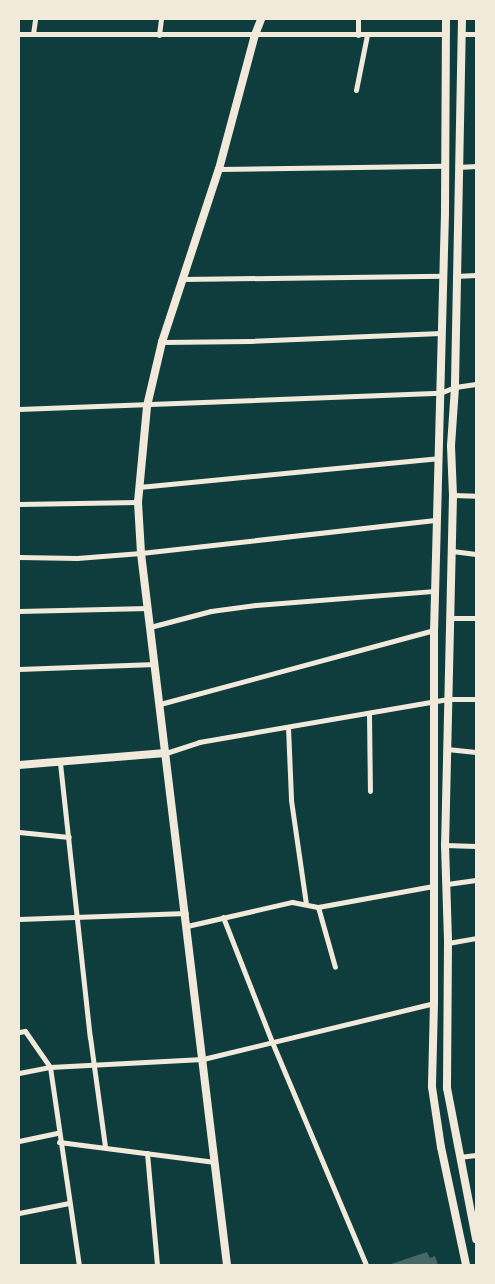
<!DOCTYPE html>
<html>
<head>
<meta charset="utf-8">
<style>
	body { margin:0 }
	#map { position:relative; width:495px; height:1284px; overflow:hidden; background:#0f3d3e; font-family:"Archivo Narrow",sans-serif }
	div>[style] { position:absolute }
	[style*='--x'] { left:calc(var(--x)*1px); top:calc(var(--y)*1px); width:calc(var(--w)*1px); rotate:calc(var(--a)*1deg) }
	.building>* { inset:0; background:#486865 }
	.minor>* { height:5px; margin:-2.5px; padding:0 2.5px; transform-origin:2.5px; border-radius:2.5px; background:#f1e9da }
	.tertiary>* { height:8px; margin:-4px; padding:0 4px; transform-origin:4px; border-radius:4px; background:#f1e9da }
	span { translate:-50% -50%; white-space:nowrap; text-align:center; line-height:1.15; -webkit-text-stroke:4px #f1e9da; paint-order:stroke }
	.frame { position:absolute; inset:0; border:20px solid #f1e9da; pointer-events:none }
</style>
</head>
<body>
<div id="map">
	<div class="building">
		<div style="clip-path:polygon(427px 1252px,430px 1258px,435px 1256px,438px 1265px,391px 1264px)"></div>
	</div>
	<div class="minor">
		<div style="--x:19;--y:34;--w:426;--a:0"></div>
		<div style="--x:33;--y:34;--w:15;--a:-82"></div>
		<div style="--x:462;--y:34;--w:14;--a:0"></div>
		<div style="--x:159;--y:35;--w:16;--a:-83"></div>
		<div style="--x:358;--y:35;--w:16;--a:-90"></div>
		<div style="--x:356;--y:90;--w:56;--a:-78.7"></div>
		<div style="--x:458;--y:167;--w:18;--a:-3"></div>
		<div style="--x:219;--y:169;--w:226;--a:-0.8"></div>
		<div style="--x:455;--y:276;--w:21;--a:-3"></div>
		<div style="--x:183;--y:279;--w:260;--a:-0.7"></div>
		<div style="--x:162;--y:342;--w:88;--a:-0.7"></div>
		<div style="--x:250;--y:341;--w:191;--a:-2.4"></div>
		<div style="--x:19;--y:409;--w:421;--a:-2.2"></div>
		<div style="--x:440;--y:393;--w:16;--a:-22"></div>
		<div style="--x:455;--y:387;--w:21;--a:-8"></div>
		<div style="--x:139;--y:487;--w:300;--a:-5.5"></div>
		<div style="--x:453;--y:495;--w:23;--a:2"></div>
		<div style="--x:19;--y:504;--w:119;--a:-1"></div>
		<div style="--x:452;--y:551;--w:24;--a:7"></div>
		<div style="--x:19;--y:557;--w:58;--a:1"></div>
		<div style="--x:77;--y:558;--w:64;--a:-4.5"></div>
		<div style="--x:141;--y:553;--w:298;--a:-6.4"></div>
		<div style="--x:19;--y:611;--w:129;--a:-1.3"></div>
		<div style="--x:449;--y:618;--w:27;--a:0"></div>
		<div style="--x:150;--y:627;--w:63;--a:-14.7"></div>
		<div style="--x:211;--y:611;--w:45;--a:-7.6"></div>
		<div style="--x:256;--y:605;--w:180;--a:-4.5"></div>
		<div style="--x:19;--y:669;--w:136;--a:-2.1"></div>
		<div style="--x:160;--y:704;--w:284;--a:-15.1"></div>
		<div style="--x:369;--y:714;--w:77;--a:89.3"></div>
		<div style="--x:288;--y:727;--w:73;--a:87.6"></div>
		<div style="--x:291;--y:800;--w:105;--a:81.8"></div>
		<div style="--x:447;--y:749;--w:29;--a:6"></div>
		<div style="--x:166;--y:753;--w:35;--a:-18"></div>
		<div style="--x:199;--y:742;--w:254;--a:-9.8"></div>
		<div style="--x:449;--y:699;--w:27;--a:0"></div>
		<div style="--x:60;--y:763;--w:276;--a:83.8"></div>
		<div style="--x:90;--y:1037;--w:111;--a:82.2"></div>
		<div style="--x:19;--y:832;--w:50;--a:5.7"></div>
		<div style="--x:445;--y:845;--w:31;--a:2"></div>
		<div style="--x:447;--y:884;--w:29;--a:-8"></div>
		<div style="--x:318;--y:907;--w:62;--a:74.2"></div>
		<div style="--x:223;--y:917;--w:134;--a:68.6"></div>
		<div style="--x:272;--y:1042;--w:242;--a:67.1"></div>
		<div style="--x:19;--y:919;--w:167;--a:-2.1"></div>
		<div style="--x:187;--y:926;--w:108;--a:-12.9"></div>
		<div style="--x:292;--y:902;--w:26;--a:11"></div>
		<div style="--x:318;--y:907;--w:117;--a:-10.3"></div>
		<div style="--x:448;--y:943;--w:28;--a:-10"></div>
		<div style="--x:19;--y:1032;--w:6;--a:-9"></div>
		<div style="--x:25;--y:1031;--w:44;--a:55.2"></div>
		<div style="--x:50;--y:1067;--w:200;--a:81.7"></div>
		<div style="--x:19;--y:1073;--w:32;--a:-11"></div>
		<div style="--x:50;--y:1067;--w:153;--a:-3"></div>
		<div style="--x:203;--y:1059;--w:238;--a:-13.6"></div>
		<div style="--x:19;--y:1141;--w:40;--a:-12"></div>
		<div style="--x:59;--y:1142;--w:157;--a:7.3"></div>
		<div style="--x:147;--y:1153;--w:112;--a:84.9"></div>
		<div style="--x:459;--y:1157;--w:17;--a:-7"></div>
		<div style="--x:19;--y:1213;--w:51;--a:-11.3"></div>
	</div>
	<div class="tertiary">
		<div style="--x:446;--y:19;--w:194;--a:90.3"></div>
		<div style="--x:445;--y:213;--w:417;--a:91.5"></div>
		<div style="--x:434;--y:630;--w:373;--a:90"></div>
		<div style="--x:434;--y:1003;--w:84;--a:91.4"></div>
		<div style="--x:432;--y:1087;--w:61;--a:81.5"></div>
		<div style="--x:441;--y:1147;--w:121;--a:78"></div>
		<div style="--x:462;--y:19;--w:368;--a:91.1"></div>
		<div style="--x:455;--y:387;--w:59;--a:93.9"></div>
		<div style="--x:451;--y:446;--w:49;--a:87.7"></div>
		<div style="--x:453;--y:495;--w:350;--a:91.3"></div>
		<div style="--x:445;--y:845;--w:98;--a:88.2"></div>
		<div style="--x:448;--y:943;--w:145;--a:90.4"></div>
		<div style="--x:447;--y:1088;--w:154;--a:79.1"></div>
		<div style="--x:19;--y:765;--w:147;--a:-4.7"></div>
		<div style="--x:227;--y:1265;--w:717;--a:-96.89"></div>
		<div style="--x:141;--y:553;--w:51;--a:-93.4"></div>
		<div style="--x:138;--y:502;--w:96;--a:-84.6"></div>
		<div style="--x:147;--y:406;--w:66;--a:-76.8"></div>
		<div style="--x:162;--y:342;--w:182;--a:-71.8"></div>
		<div style="--x:219;--y:169;--w:139;--a:-75"></div>
		<div style="--x:255;--y:35;--w:17;--a:-69"></div>
	</div>
	<div class="frame"></div>
</div>
</body>
</html>
